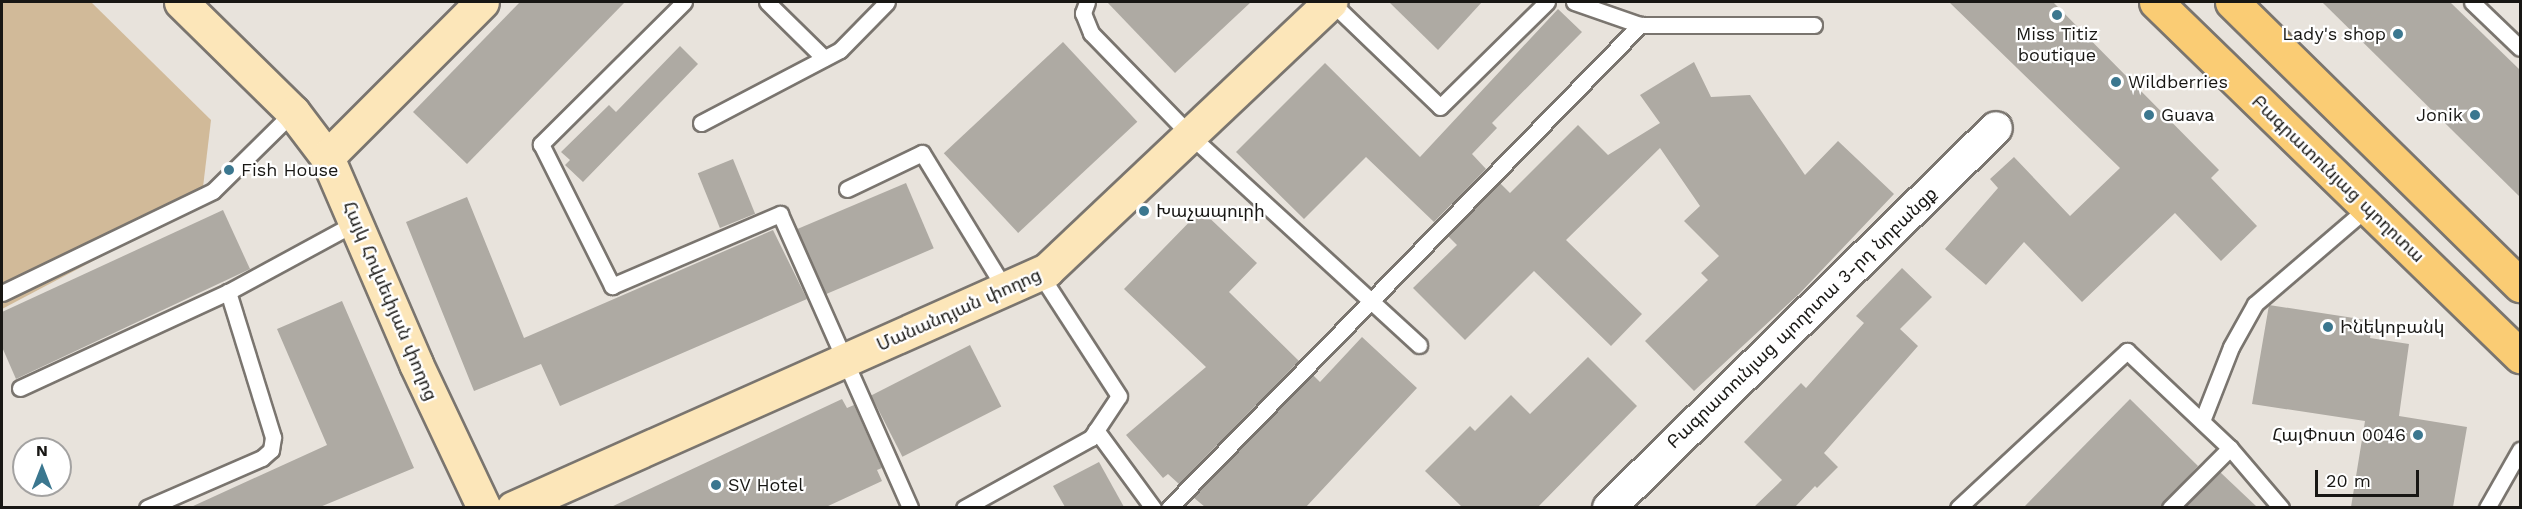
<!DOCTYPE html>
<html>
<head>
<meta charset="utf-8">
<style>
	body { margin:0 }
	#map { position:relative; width:2522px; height:509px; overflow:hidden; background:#e8e3dc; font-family:"Work Sans","Noto Sans Armenian",sans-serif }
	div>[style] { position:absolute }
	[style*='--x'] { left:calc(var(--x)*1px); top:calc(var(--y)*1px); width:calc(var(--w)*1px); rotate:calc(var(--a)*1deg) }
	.green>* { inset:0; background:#d1ba99 }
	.building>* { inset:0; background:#aeaaa3; transform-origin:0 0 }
	.roads { filter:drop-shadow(2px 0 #7a756f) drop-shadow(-2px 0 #7a756f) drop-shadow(0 2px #7a756f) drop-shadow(0 -2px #7a756f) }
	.lane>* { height:15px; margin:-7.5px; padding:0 7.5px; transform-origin:7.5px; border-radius:7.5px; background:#fff }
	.street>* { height:32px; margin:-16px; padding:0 16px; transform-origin:16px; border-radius:16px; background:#fff }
	.secondary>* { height:33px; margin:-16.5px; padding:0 16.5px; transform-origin:16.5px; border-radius:16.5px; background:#fce6b9 }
	.primary>* { height:33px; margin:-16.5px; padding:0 16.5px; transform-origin:16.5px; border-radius:16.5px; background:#facc74 }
	.dots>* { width:16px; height:16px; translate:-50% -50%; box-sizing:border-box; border:3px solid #fff; border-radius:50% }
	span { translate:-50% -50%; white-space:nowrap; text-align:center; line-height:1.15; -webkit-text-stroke:4.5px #fff; paint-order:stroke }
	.poi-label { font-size:18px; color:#181714 }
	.right { translate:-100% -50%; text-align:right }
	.left { translate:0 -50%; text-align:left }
	.street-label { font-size:18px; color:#181714 }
	.frame { position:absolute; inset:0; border:3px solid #181714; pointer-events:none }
	.north { position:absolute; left:12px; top:437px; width:60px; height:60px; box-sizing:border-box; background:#fff; border:2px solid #a3a2a1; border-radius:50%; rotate:0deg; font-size:16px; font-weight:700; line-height:24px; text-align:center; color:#181714 }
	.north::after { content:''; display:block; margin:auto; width:21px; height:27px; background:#3b778f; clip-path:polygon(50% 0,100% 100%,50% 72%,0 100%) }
	.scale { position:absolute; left:2315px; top:470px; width:104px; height:27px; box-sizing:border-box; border:3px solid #181714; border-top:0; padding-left:8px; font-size:18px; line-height:21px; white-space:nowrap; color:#181714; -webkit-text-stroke:4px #fff; paint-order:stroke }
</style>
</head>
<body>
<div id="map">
	<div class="green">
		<div style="clip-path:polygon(2px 2px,91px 2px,211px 120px,201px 204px,2px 309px)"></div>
	</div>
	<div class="building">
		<div style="clip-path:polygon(520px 2px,625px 2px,467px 164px,413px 112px)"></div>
		<div style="clip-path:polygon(1107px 2px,1251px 2px,1175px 73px)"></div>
		<div style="clip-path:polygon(1389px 2px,1482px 2px,1438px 50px)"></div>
		<div style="clip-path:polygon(1949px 2px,2053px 2px,2219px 170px,2211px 178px,2257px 226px,2221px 261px,2175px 213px,2082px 302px,2024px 242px,1986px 285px,1945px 249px,1998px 188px,1990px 179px,2014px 157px,2070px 216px,2120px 168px)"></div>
		<div style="clip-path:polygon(2322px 2px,2450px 2px,2520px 70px,2520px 197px)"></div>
		<div style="clip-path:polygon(1558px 9px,1582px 32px,1492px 123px,1497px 128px,1472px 154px,1486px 169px,1434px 222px,1366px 157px,1304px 219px,1236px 152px,1325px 63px,1420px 157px)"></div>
		<div style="left:1063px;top:42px;width:109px;height:163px;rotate:47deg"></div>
		<div style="clip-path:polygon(680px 46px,698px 64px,583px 182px,565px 165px,570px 160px,561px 152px,609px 105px,616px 112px)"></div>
		<div style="clip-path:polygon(1694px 62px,1711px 97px,1750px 95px,1805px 175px,1838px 141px,1894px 194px,1800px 293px,1694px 391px,1645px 341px,1708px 280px,1701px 273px,1719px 256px,1684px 221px,1700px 206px,1660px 148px,1566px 240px,1642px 314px,1611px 346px,1534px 271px,1465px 340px,1413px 288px,1457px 245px,1448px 236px,1500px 183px,1510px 193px,1578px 125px,1608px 155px,1660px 123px,1640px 95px)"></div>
		<div style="left:733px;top:159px;width:59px;height:38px;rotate:68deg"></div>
		<div style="left:906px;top:183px;width:71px;height:118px;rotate:67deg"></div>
		<div style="clip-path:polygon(467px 197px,524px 338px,773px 230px,807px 299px,560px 406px,541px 364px,474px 391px,406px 222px)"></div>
		<div style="clip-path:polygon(223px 210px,250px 269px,16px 379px,2px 347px,2px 312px)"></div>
		<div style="clip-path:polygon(1201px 210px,1257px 263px,1229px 292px,1299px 361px,1179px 484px,1168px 474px,1163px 478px,1126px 435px,1206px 367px,1124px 289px)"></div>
		<div style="clip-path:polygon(1902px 268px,1932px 297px,1900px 329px,1918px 346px,1824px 453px,1838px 467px,1817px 488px,1815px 486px,1795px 507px,1754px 507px,1782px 480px,1744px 442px,1801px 383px,1806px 388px,1864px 323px,1856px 316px)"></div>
		<div style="clip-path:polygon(342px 301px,414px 468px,320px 507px,191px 507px,327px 445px,277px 329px)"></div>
		<div style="clip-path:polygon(2269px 305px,2373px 321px,2370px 338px,2409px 344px,2399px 416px,2467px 427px,2453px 507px,2351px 507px,2365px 421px,2252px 404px)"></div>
		<div style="clip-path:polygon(1362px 337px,1417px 388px,1306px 507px,1205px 507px,1193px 497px,1313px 375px,1320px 382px)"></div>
		<div style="left:970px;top:345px;width:69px;height:111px;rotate:63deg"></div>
		<div style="clip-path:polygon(1588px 357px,1637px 406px,1538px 507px,1462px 507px,1425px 471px,1470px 426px,1475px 431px,1511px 395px,1530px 414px)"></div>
		<div style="clip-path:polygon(842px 399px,847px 408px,854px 405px,882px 468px,877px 470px,882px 481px,826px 507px,611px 507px)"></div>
		<div style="clip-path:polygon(2130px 399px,2198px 466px,2161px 507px,2024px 507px)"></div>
		<div style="clip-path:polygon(1099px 462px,1124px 507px,1065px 507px,1053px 486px)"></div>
		<div style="clip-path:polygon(2220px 472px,2257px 507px,2184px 507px)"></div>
	</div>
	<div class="roads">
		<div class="lane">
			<div style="--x:684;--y:2;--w:202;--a:135.2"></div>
			<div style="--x:541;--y:144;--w:159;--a:63.4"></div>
			<div style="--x:612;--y:286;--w:183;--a:-23.2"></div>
			<div style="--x:780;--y:214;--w:321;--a:66.1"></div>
			<div style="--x:767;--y:2;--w:80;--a:44.5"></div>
			<div style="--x:1087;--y:2;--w:12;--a:110"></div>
			<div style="--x:1083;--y:13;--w:22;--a:68"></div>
			<div style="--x:1091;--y:33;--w:145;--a:45.8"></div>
			<div style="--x:1192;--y:137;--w:308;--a:42.5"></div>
			<div style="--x:1331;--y:2;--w:151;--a:43.9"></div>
			<div style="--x:1440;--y:107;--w:150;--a:-44.5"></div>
			<div style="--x:1574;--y:2;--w:70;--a:19.2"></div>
			<div style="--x:2472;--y:2;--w:66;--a:43.8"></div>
			<div style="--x:701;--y:123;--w:157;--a:-27.7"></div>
			<div style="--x:840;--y:50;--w:67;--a:-45.6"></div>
			<div style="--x:847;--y:189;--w:83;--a:-25.6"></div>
			<div style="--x:922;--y:153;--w:159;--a:58.6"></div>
			<div style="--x:2;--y:293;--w:234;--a:-25.8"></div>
			<div style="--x:213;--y:191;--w:112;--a:-44.6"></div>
			<div style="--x:20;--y:388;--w:229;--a:-24.8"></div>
			<div style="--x:228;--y:292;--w:147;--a:-28.5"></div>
			<div style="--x:2202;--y:421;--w:79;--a:-68.6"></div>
			<div style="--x:2231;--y:347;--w:49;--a:-60.8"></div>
			<div style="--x:2255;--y:304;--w:149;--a:-40.6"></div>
			<div style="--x:1096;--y:430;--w:97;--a:53.8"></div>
			<div style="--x:147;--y:508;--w:125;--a:-23.5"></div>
			<div style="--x:262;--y:458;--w:12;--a:-42"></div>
			<div style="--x:271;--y:450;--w:13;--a:-81"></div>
			<div style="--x:273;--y:437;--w:152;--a:-107.2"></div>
			<div style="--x:964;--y:508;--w:145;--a:-28.9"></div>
			<div style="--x:1091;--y:438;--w:50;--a:-56.3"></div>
			<div style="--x:1119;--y:396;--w:145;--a:-122.9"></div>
			<div style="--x:1169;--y:508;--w:675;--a:-45.72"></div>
			<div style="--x:1640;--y:25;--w:174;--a:0"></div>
			<div style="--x:1958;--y:508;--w:231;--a:-42.9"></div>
			<div style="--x:2127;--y:351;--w:141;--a:43.3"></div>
			<div style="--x:2230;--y:448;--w:79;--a:49.6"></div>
			<div style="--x:2170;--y:508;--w:85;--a:-45"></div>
			<div style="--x:2487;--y:508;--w:67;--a:-60.4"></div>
		</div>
		<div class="street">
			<div style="--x:1609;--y:508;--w:542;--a:-44.48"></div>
		</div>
		<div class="secondary">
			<div style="--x:181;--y:2;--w:157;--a:44.5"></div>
			<div style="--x:293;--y:112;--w:56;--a:52.9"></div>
			<div style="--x:327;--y:157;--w:225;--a:66.7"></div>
			<div style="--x:416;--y:364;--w:159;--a:64.7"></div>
			<div style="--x:327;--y:157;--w:219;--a:-45"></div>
			<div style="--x:513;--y:508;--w:585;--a:-24.02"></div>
			<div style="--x:1047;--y:270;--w:390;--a:-43.4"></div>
		</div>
		<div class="primary">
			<div style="--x:2156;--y:2;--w:508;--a:44.2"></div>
			<div style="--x:2232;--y:2;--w:404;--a:44.5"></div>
		</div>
	</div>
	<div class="dots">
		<div style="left:2057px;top:15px;background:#3b778f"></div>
		<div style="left:2398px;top:34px;background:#3b778f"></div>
		<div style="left:2116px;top:82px;background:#3b778f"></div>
		<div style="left:2149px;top:115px;background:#3b778f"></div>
		<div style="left:2475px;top:115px;background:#3b778f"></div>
		<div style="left:229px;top:170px;background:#3b778f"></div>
		<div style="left:1144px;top:211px;background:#3b778f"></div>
		<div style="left:2328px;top:327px;background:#3b778f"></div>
		<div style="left:2418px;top:435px;background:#3b778f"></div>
		<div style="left:716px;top:485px;background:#3b778f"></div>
	</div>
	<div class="poi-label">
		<span class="right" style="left:2386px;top:34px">Lady's shop</span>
		<span style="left:2057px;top:45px">Miss Titiz<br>boutique</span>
		<span class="left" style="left:2128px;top:82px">Wildberries</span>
		<span class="left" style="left:2161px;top:115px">Guava</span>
		<span class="right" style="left:2463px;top:115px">Jonik</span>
		<span class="left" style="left:241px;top:170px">Fish House</span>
		<span class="left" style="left:1156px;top:211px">Խաչապուրի</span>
		<span class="left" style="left:2340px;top:327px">Ինեկոբանկ</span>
		<span class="right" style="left:2406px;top:435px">ՀայՓոստ 0046</span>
		<span class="left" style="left:728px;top:485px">SV Hotel</span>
	</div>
	<div class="street-label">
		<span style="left:2338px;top:179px;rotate:44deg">Բագրատունյաց պողոտա</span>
		<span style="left:390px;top:301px;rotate:67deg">Հայկ Հովսեփյան փողոց</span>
		<span style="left:959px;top:310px;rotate:-24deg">Մանանդյան փողոց</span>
		<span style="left:1802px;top:318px;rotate:-44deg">Բագրատունյաց պողոտա 3-րդ նրբանցք</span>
	</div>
	<div class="frame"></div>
	<div class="north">N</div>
	<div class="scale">20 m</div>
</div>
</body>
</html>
